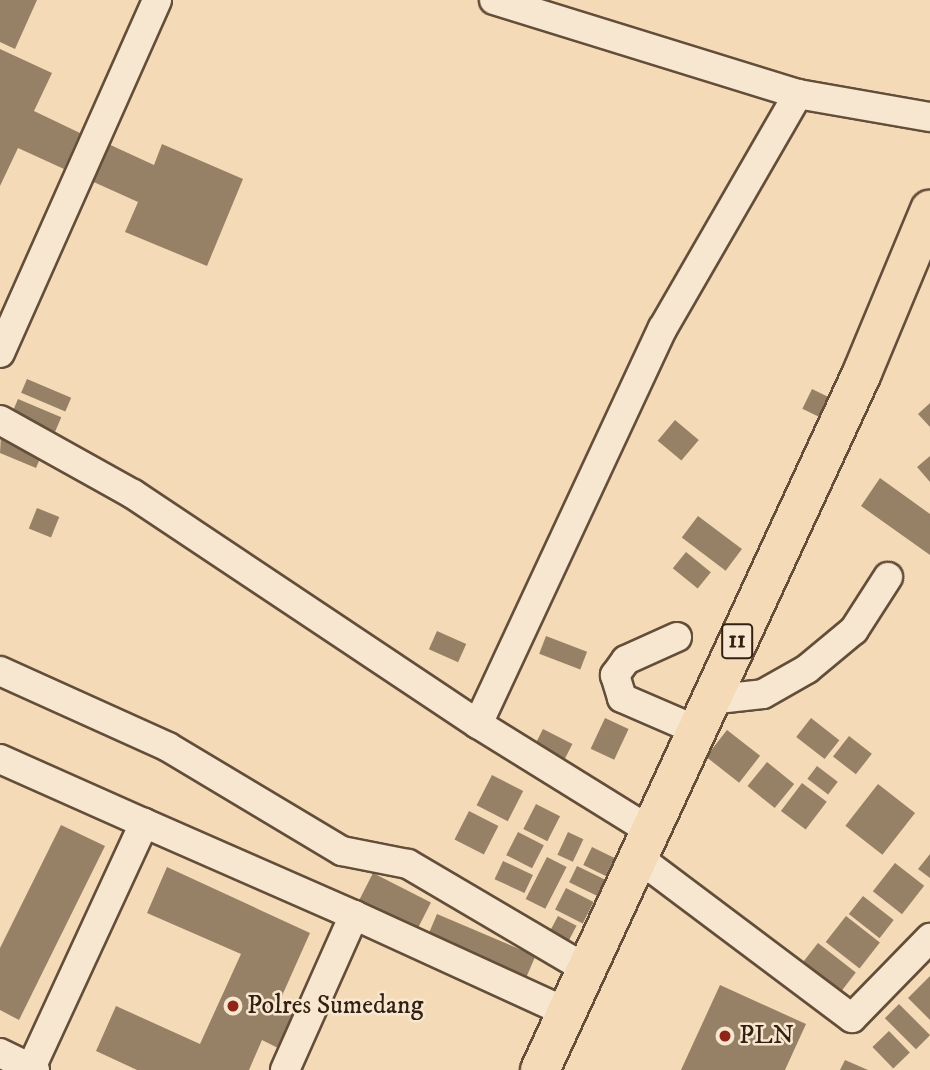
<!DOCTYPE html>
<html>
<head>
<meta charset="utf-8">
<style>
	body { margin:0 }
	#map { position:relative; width:930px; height:1070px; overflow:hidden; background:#f4dab6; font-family:"IM FELL DW Pica",serif }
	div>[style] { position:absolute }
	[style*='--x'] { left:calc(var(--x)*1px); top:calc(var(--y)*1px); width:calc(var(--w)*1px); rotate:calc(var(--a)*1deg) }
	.building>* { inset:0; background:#978166; transform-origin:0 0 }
	.roads { filter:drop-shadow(2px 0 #634e3a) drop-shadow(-2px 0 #634e3a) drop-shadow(0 2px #634e3a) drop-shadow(0 -2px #634e3a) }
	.minor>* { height:28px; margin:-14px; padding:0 14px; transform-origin:14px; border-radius:14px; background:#f8e7d0 }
	.highway>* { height:38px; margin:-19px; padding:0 19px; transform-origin:19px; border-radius:19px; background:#f4dab6 }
	.dots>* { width:19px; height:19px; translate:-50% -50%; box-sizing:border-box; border:4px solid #f8e7d0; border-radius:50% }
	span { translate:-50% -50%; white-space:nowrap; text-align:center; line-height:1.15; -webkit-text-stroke:5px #f8e7d0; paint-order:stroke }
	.shield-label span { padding:2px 5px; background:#f8e7d0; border:2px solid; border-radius:5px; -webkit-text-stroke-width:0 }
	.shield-label { font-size:24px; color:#332010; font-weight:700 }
	.poi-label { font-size:26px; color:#332010 }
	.left { translate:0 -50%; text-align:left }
</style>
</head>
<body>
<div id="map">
	<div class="building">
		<div style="clip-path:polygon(0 0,37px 0,15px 49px,0 42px)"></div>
		<div style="clip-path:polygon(0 49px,52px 73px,34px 111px,80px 133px,64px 169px,18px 148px,0 186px)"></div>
		<div style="clip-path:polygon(104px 142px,154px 165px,162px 144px,243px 179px,207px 266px,125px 232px,138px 202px,87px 179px)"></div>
		<div style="left:27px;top:379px;width:48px;height:15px;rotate:23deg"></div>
		<div style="left:812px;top:389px;width:28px;height:22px;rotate:26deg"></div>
		<div style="left:18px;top:399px;width:47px;height:16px;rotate:23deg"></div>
		<div style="clip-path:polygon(930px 403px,930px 427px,918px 414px)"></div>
		<div style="left:675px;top:420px;width:31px;height:27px;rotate:40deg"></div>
		<div style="clip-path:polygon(1px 436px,42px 454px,36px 468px,0 453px)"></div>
		<div style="clip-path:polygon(930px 456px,930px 482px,917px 467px)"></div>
		<div style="clip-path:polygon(880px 478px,930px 514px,930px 555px,861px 506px)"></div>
		<div style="left:37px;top:508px;width:24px;height:22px;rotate:22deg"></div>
		<div style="left:698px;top:516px;width:55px;height:27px;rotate:37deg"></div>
		<div style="left:686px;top:552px;width:32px;height:21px;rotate:39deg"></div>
		<div style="left:437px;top:631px;width:32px;height:20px;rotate:24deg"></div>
		<div style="left:546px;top:636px;width:44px;height:19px;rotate:21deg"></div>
		<div style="left:605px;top:718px;width:26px;height:34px;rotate:25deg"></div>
		<div style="left:811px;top:718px;width:36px;height:24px;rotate:38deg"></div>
		<div style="left:543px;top:729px;width:33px;height:25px;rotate:27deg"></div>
		<div style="left:727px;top:730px;width:42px;height:34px;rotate:38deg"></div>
		<div style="left:849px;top:736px;width:29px;height:26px;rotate:38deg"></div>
		<div style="left:767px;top:762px;width:35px;height:31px;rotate:39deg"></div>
		<div style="left:817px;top:766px;width:26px;height:16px;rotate:37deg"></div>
		<div style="left:492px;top:775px;width:35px;height:34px;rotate:27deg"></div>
		<div style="left:802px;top:783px;width:31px;height:35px;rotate:37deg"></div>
		<div style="left:878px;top:784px;width:47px;height:53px;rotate:38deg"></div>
		<div style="left:536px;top:804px;width:27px;height:28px;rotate:27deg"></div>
		<div style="left:469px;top:811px;width:33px;height:32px;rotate:27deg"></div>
		<div style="clip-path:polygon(61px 825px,105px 846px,19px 1020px,0 1010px,0 948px)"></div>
		<div style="left:518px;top:832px;width:29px;height:26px;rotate:27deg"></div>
		<div style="left:568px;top:832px;width:17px;height:25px;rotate:25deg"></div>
		<div style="left:592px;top:847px;width:25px;height:20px;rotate:26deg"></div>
		<div style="clip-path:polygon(930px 854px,930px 878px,918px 869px)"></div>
		<div style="left:547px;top:857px;width:22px;height:47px;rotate:27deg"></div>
		<div style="left:503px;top:861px;width:33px;height:20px;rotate:25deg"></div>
		<div style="left:895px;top:863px;width:37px;height:36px;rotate:38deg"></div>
		<div style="left:577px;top:866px;width:32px;height:18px;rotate:26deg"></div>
		<div style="clip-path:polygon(167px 867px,310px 933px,277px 1007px,302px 1019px,286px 1052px,262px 1040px,249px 1070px,137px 1070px,96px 1051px,116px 1006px,200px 1044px,241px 954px,147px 913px)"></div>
		<div style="left:373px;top:873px;width:65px;height:33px;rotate:27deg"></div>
		<div style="left:566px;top:888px;width:31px;height:24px;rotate:27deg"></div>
		<div style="left:863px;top:896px;width:39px;height:23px;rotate:38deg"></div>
		<div style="left:437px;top:914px;width:107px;height:25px;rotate:23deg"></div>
		<div style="left:558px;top:916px;width:21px;height:21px;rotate:28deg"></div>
		<div style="left:846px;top:916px;width:43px;height:33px;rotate:38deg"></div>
		<div style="left:818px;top:943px;width:48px;height:29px;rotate:38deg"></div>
		<div style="clip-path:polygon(930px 976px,930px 1020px,908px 998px)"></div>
		<div style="clip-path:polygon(720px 985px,806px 1024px,785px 1070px,681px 1070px)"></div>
		<div style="left:899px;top:1004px;width:44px;height:20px;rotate:45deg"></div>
		<div style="left:889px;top:1031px;width:30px;height:23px;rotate:46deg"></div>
		<div style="clip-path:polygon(845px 1060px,868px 1070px,840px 1070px)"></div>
	</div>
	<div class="roads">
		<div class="minor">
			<div style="--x:494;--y:0;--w:318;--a:17.2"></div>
			<div style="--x:798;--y:94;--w:134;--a:9.9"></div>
			<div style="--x:0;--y:353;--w:386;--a:-66"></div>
			<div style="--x:0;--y:420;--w:152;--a:29.1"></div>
			<div style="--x:133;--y:494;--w:415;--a:33.7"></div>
			<div style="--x:478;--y:724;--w:205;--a:31.8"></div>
			<div style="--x:677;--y:637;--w:56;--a:155.7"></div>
			<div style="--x:626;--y:660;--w:19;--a:126"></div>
			<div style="--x:615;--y:675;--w:24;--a:73"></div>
			<div style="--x:622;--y:698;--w:81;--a:23.4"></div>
			<div style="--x:0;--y:671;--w:184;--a:24.3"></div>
			<div style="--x:168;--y:747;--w:203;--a:30.9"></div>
			<div style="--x:342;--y:851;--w:67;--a:11.1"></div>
			<div style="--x:408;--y:864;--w:209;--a:30.5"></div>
			<div style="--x:709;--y:700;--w:54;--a:-6.3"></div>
			<div style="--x:763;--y:694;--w:51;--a:-29.6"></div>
			<div style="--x:807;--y:669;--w:61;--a:-39.7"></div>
			<div style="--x:854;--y:630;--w:63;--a:-57.3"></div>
			<div style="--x:478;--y:724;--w:437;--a:-65"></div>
			<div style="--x:663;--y:328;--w:270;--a:-60"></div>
			<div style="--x:0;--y:759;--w:158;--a:24"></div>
			<div style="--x:640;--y:859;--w:265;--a:36.9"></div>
			<div style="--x:852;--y:1018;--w:112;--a:-45.7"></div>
			<div style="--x:0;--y:1053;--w:39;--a:26"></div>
			<div style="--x:31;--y:1068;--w:270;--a:-65.2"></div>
			<div style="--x:144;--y:823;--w:229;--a:23.7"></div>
			<div style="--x:285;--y:1070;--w:170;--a:-66"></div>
			<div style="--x:354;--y:915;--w:235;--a:24.6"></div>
		</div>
		<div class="highway">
			<div style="--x:540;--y:1070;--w:768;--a:-65.2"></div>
			<div style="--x:862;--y:373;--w:177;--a:-67.4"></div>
		</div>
	</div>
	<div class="dots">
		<div style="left:233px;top:1006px;background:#8f2418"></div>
		<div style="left:725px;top:1036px;background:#8f2418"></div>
	</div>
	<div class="shield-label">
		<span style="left:737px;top:641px">11</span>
	</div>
	<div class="poi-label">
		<span class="left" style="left:247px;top:1006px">Polres Sumedang</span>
		<span class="left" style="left:739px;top:1036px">PLN</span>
	</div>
</div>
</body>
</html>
